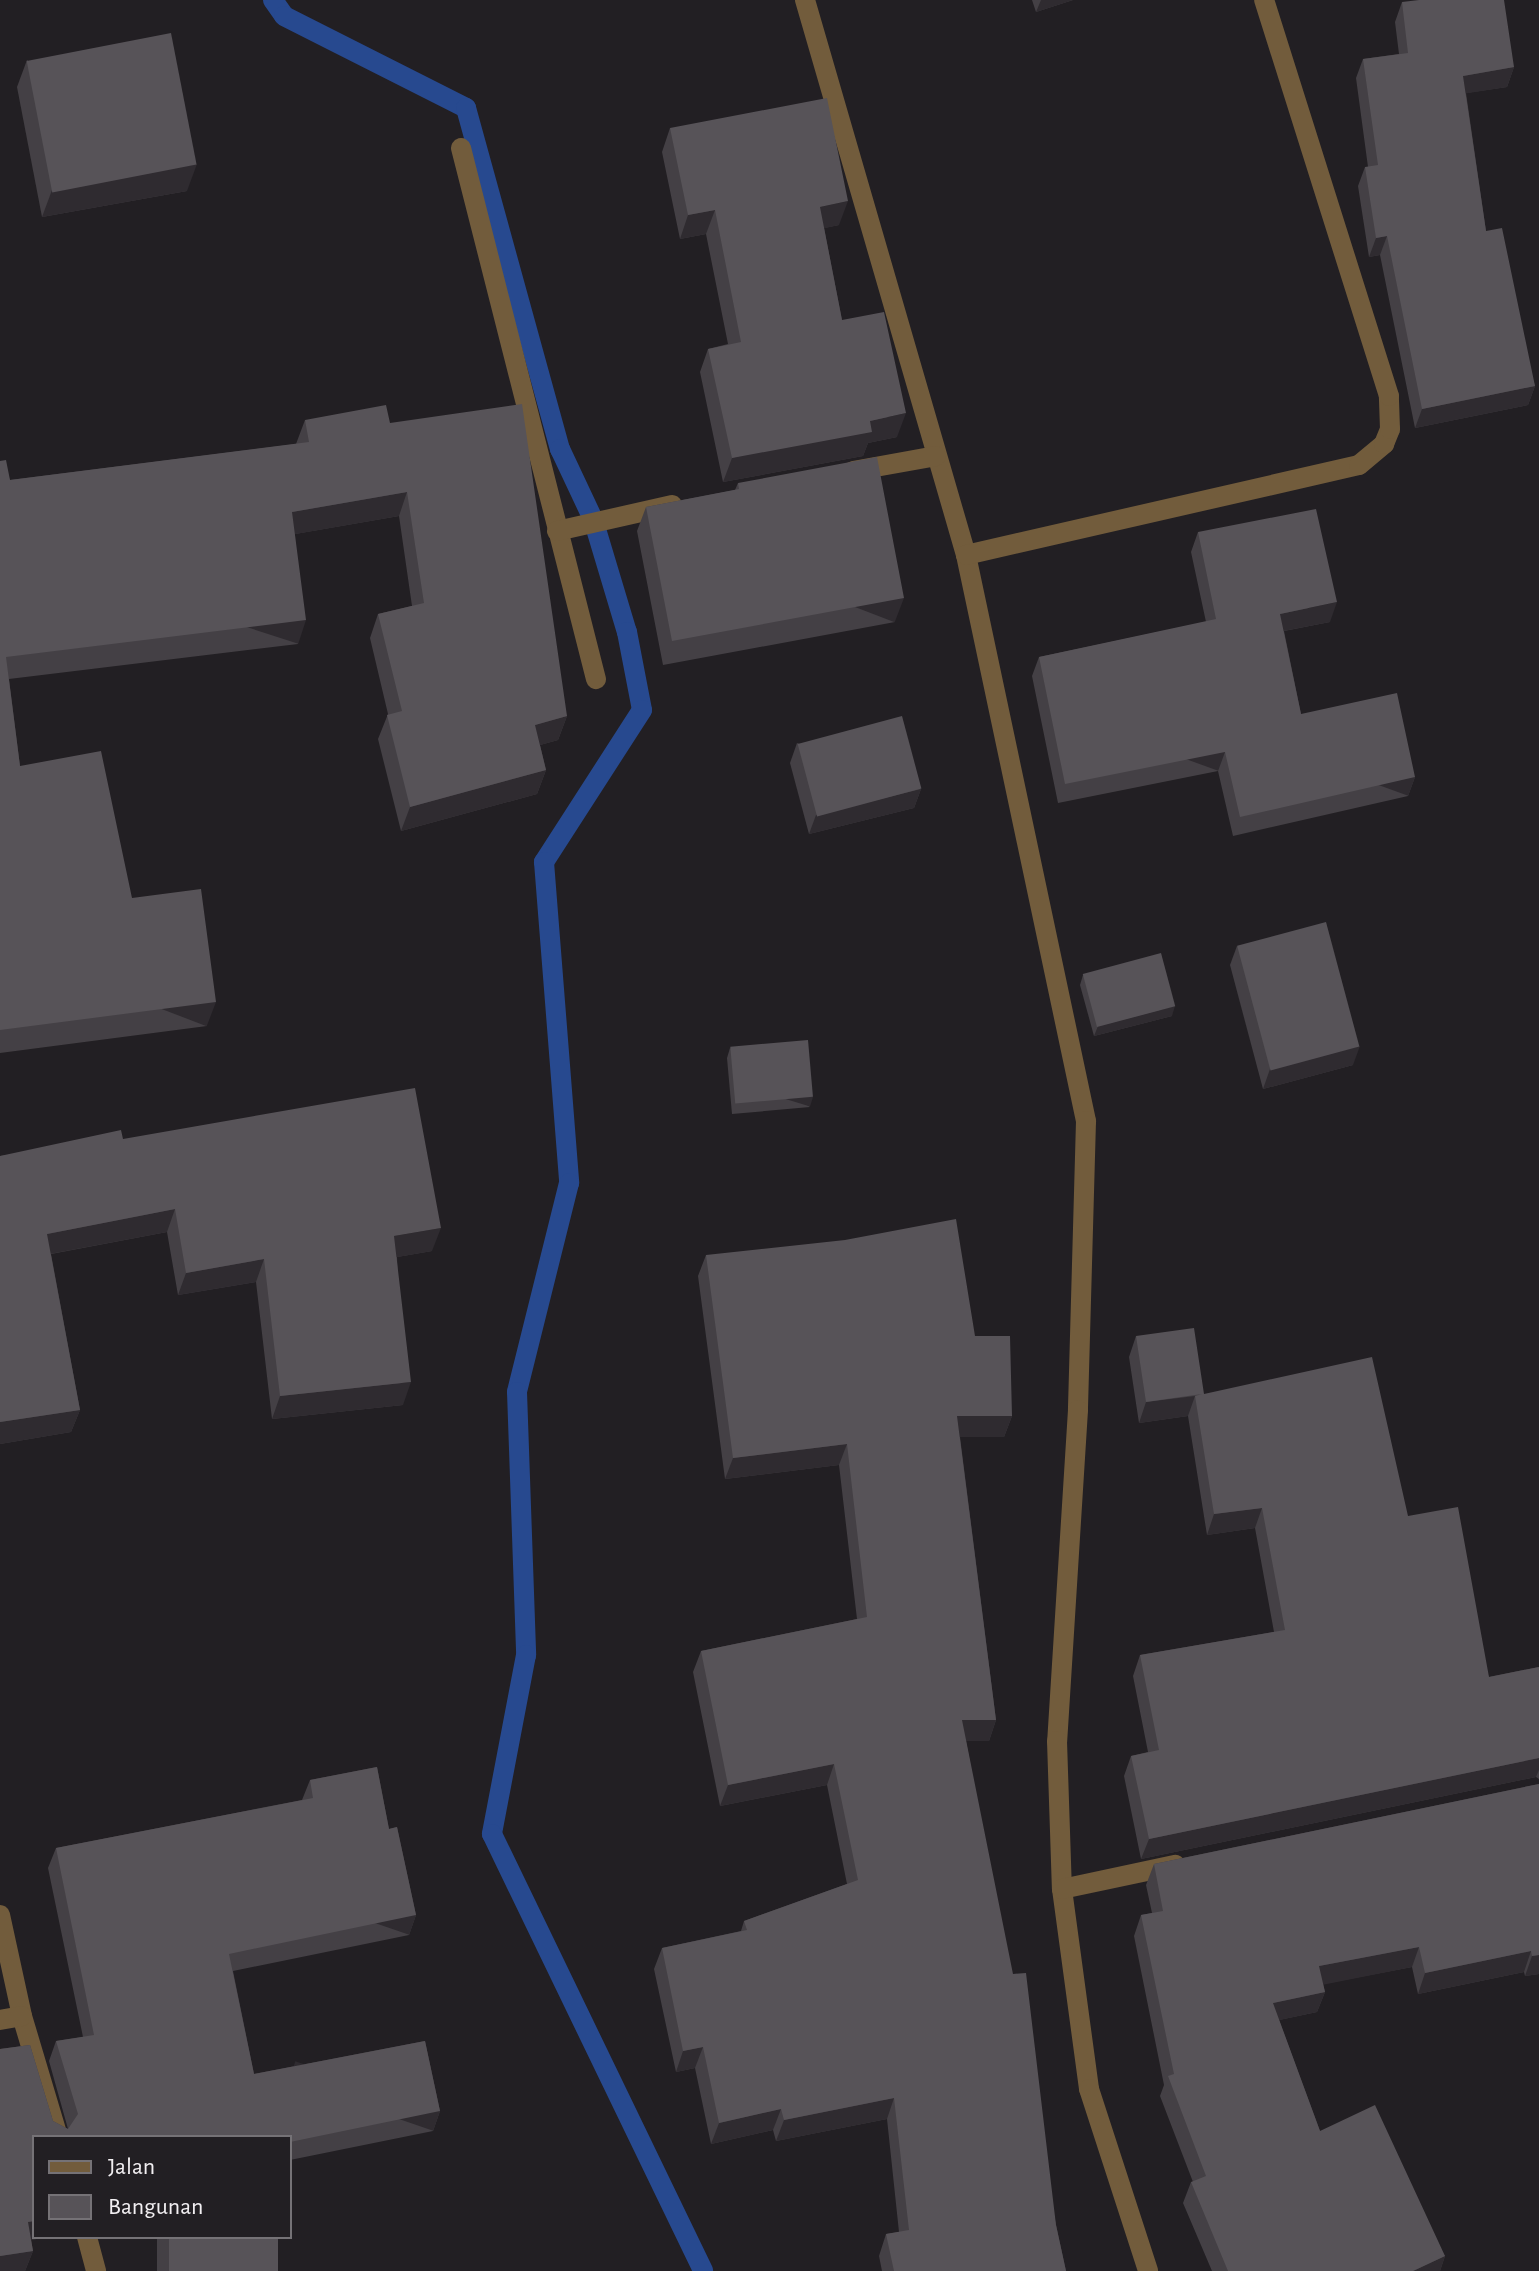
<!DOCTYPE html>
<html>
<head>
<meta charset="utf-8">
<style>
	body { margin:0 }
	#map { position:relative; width:1539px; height:2271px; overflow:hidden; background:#221f23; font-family:"Alegreya Sans",sans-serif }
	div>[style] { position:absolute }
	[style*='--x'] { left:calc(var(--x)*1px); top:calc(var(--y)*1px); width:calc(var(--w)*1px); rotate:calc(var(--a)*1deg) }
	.stream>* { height:20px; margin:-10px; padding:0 10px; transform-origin:10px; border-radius:10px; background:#27498f }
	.street>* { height:20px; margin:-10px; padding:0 10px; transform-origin:10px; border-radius:10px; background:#725c3c }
	.wall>* { inset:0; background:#444045; transform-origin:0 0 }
	.shaded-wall>* { inset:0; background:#2f2b30; transform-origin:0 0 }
	.building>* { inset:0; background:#575358; transform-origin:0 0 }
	span { translate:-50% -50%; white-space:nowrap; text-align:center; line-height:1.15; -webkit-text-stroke:6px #221f23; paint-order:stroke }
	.legend { position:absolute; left:32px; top:2135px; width:260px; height:104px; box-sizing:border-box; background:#221f23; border:2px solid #757276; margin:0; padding:10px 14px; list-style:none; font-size:24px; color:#f2eff2 }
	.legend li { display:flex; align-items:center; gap:16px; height:40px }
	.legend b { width:40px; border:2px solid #757276 }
</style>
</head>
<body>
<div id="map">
	<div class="stream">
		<div style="--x:273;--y:0;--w:19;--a:55"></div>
		<div style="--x:284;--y:16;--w:204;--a:26.8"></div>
		<div style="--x:466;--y:108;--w:354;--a:74.6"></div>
		<div style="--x:560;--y:449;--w:77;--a:64.8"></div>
		<div style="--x:593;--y:519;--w:118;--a:73.3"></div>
		<div style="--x:627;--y:632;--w:79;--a:79.1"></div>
		<div style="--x:642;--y:710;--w:181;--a:122.8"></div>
		<div style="--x:544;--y:862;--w:322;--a:85.5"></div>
		<div style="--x:569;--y:1183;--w:215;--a:104"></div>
		<div style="--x:517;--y:1392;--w:263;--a:88"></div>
		<div style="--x:526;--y:1655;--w:182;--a:100.8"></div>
		<div style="--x:492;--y:1834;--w:485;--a:64.2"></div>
	</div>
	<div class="street">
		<div style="--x:805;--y:0;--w:578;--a:73.82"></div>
		<div style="--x:966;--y:555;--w:579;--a:78.03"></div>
		<div style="--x:1086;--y:1121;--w:289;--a:91.6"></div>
		<div style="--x:1078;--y:1410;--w:332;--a:93.6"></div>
		<div style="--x:1057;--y:1741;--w:148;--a:88.1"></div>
		<div style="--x:1062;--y:1889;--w:202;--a:82.3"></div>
		<div style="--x:1089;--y:2089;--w:191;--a:72"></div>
		<div style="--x:461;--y:148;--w:548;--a:75.74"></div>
		<div style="--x:853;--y:471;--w:84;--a:-10.2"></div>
		<div style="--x:557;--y:531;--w:118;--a:-12.7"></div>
		<div style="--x:966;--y:555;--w:403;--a:-12.9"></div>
		<div style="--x:1359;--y:465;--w:33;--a:-40"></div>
		<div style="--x:1384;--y:444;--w:16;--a:-68"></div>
		<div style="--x:1390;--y:429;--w:33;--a:-92"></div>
		<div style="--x:1389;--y:396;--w:415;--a:-107.5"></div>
		<div style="--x:1062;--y:1889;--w:116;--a:-12"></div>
		<div style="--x:0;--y:1915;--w:103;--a:77.7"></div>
		<div style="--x:22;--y:2016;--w:126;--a:73.4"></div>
		<div style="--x:0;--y:2020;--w:22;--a:-10"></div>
		<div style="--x:87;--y:2237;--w:35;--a:75"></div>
	</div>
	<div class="wall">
		<div style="clip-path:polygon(1032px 0,1073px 0,1036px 12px)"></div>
		<div style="clip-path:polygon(1402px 2px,1514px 67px,1507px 87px,1466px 93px,1486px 231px,1535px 386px,1528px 405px,1415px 428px,1380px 255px,1369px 257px,1358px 186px,1365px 167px,1368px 167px,1356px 78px,1363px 59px,1399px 54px,1395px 22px)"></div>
		<div style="clip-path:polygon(27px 60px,187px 191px,42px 217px,17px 87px)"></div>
		<div style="clip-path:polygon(670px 128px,839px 225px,824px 228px,842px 320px,897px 437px,868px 443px,863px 456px,723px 482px,700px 372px,708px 349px,728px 344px,706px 234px,680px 239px,662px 152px)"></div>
		<div style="clip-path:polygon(305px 420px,390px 423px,567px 716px,558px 740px,540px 745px,546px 770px,537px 794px,401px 831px,378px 739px,388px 714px,370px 638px,378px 614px,412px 606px,399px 516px,295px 534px,298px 644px,9px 679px,20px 766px,132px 898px,207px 1026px,0 1053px,0 461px,10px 480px,296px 444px)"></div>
		<div style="clip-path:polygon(738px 483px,895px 622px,663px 665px,637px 531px,646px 507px,735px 490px)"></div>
		<div style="clip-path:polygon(1198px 532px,1330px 622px,1284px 631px,1301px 714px,1415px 777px,1408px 796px,1233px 836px,1218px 771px,1058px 803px,1032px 676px,1039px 657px,1206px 622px,1191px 552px)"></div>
		<div style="clip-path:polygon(797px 743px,921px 789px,914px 808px,809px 834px,790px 763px)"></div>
		<div style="clip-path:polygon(1237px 946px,1353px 1065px,1263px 1089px,1230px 965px)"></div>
		<div style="clip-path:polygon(1083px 975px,1172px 1016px,1094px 1036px,1080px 985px)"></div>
		<div style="clip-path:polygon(730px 1048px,810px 1107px,732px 1114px,727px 1058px)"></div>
		<div style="clip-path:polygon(123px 1139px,432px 1251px,397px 1257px,403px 1405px,272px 1419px,256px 1282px,178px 1295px,167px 1232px,51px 1254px,80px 1410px,71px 1432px,0 1444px,0 1156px)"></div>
		<div style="clip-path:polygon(706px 1255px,975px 1336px,1012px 1416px,1004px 1437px,960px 1437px,996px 1720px,989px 1741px,966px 1741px,1056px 2225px,1066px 2271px,882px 2271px,879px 2256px,886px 2234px,899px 2232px,887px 2119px,776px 2141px,773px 2130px,711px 2144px,695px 2068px,676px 2072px,654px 1969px,662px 1948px,741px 1931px,744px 1921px,847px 1884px,827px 1785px,720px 1806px,693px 1672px,701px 1651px,857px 1619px,839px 1465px,725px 1479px,698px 1276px)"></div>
		<div style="clip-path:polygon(1136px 1336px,1204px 1394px,1408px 1516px,1489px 1677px,1539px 1667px,1539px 1779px,1536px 1777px,1141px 1859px,1124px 1776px,1131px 1756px,1148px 1752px,1133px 1676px,1140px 1655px,1274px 1632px,1255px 1528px,1207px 1535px,1188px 1416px,1139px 1423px,1129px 1357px)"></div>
		<div style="clip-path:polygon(377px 1767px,389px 1829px,397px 1827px,416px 1915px,409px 1935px,233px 1971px,254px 2074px,425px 2041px,440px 2111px,433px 2131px,290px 2160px,290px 2137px,34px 2137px,34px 2237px,47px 2237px,31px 2240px,33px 2251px,25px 2271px,0 2271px,0 2049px,30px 2045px,53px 2121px,68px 2129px,49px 2061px,56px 2041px,83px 2037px,48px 1868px,56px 1848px,302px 1800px,310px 1780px)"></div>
		<div style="clip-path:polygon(1539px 1784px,1539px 1974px,1525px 1976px,1524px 1972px,1418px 1994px,1412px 1967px,1323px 1984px,1325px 1992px,1317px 2012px,1279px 2020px,1320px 2131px,1445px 2256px,1440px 2271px,1212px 2271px,1183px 2203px,1191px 2182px,1193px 2182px,1160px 2096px,1164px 2085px,1134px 1936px,1141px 1915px,1152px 1913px,1146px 1885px,1154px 1864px)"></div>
		<div style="left:157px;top:2237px;width:121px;height:35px"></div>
	</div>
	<div class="shaded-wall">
		<div style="clip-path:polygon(1041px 0,1073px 0,1036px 12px)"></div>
		<div style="clip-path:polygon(1514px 67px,1507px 87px,1456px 95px,1463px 76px)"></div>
		<div style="clip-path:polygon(197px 164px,187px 191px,42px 217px,52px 190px)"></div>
		<div style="clip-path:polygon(848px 201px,839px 225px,812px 231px,820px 207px)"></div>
		<div style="clip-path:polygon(715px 210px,706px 234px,680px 239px,688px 215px)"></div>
		<div style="clip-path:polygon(1387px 236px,1380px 255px,1369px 257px,1376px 238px)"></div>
		<div style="clip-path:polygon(1535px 386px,1528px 405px,1415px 428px,1422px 409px)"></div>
		<div style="clip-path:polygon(906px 413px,897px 437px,868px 443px,863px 456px,723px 482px,732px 458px,870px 421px)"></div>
		<div style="clip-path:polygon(407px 492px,399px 516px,284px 536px,292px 512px)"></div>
		<div style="left:904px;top:598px;width:26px;height:236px;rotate:111deg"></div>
		<div style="clip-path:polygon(1337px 602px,1330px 622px,1273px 633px,1280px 614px)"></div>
		<div style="left:306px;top:620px;width:25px;height:302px;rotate:108deg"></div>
		<div style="clip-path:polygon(567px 716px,558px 740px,526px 749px,535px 725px)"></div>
		<div style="left:1225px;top:752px;width:20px;height:163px;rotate:110deg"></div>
		<div style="clip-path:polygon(546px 770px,537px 794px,401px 831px,410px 807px)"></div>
		<div style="left:1415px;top:777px;width:20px;height:180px;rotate:110deg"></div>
		<div style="clip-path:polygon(921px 789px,914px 808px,809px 834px,816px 815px)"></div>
		<div style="left:216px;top:1002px;width:26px;height:218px;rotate:111deg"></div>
		<div style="clip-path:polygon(1175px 1006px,1172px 1016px,1094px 1036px,1098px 1026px)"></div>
		<div style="clip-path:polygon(1360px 1046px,1353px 1065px,1263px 1089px,1270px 1069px)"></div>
		<div style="left:813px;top:1097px;width:10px;height:77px;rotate:107deg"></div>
		<div style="clip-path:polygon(175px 1209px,167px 1232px,39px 1256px,47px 1234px)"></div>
		<div style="clip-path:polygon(441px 1228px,432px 1251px,386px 1259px,394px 1236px)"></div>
		<div style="clip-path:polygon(264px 1259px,256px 1282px,178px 1295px,186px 1273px)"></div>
		<div style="clip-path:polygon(411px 1382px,403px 1405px,272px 1419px,280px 1396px)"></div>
		<div style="clip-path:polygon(1195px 1396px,1188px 1416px,1139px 1423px,1146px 1402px)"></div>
		<div style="clip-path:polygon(80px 1410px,71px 1432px,0 1444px,0 1422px)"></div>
		<div style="clip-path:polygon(957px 1416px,1012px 1416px,1004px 1437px,949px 1437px)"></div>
		<div style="clip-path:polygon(847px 1444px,839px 1465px,725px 1479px,733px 1458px)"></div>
		<div style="clip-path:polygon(1262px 1508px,1255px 1528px,1207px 1535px,1214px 1514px)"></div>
		<div style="clip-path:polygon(962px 1720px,996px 1720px,989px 1741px,954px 1741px)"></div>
		<div style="clip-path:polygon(1539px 1758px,1539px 1770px,1536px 1777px,1141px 1859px,1149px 1839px)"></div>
		<div style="clip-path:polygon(834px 1764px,827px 1785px,720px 1806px,728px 1785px)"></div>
		<div style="left:416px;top:1915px;width:21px;height:191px;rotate:109deg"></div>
		<div style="clip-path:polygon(1419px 1947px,1412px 1967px,1312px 1987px,1319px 1966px)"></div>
		<div style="clip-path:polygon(1531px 1951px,1524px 1972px,1418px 1994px,1425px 1973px)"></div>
		<div style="clip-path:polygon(1539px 1955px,1539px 1974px,1525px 1976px,1532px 1956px)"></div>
		<div style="clip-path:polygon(1325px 1992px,1317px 2012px,1265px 2023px,1273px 2003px)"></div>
		<div style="clip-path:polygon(703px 2047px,695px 2068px,676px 2072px,683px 2051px)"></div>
		<div style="clip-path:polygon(894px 2098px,887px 2119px,776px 2141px,784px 2120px)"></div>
		<div style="clip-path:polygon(781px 2109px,773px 2130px,711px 2144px,719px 2123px)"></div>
		<div style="left:440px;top:2111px;width:21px;height:153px;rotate:109deg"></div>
		<div style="clip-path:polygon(34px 2221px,34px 2237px,47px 2237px,21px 2242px,28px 2222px)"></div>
		<div style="clip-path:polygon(33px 2251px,25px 2271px,0 2271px,0 2256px)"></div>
		<div style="clip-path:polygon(1445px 2256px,1440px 2271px,1413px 2271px)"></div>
	</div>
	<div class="building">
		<div style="clip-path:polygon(1419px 0,1504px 0,1514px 67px,1463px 76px,1486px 231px,1502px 228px,1535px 386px,1422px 409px,1387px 236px,1376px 238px,1365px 167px,1378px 165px,1363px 59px,1408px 53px,1402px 2px)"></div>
		<div style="left:171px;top:33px;width:134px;height:147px;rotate:79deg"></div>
		<div style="clip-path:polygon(827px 98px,848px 201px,820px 207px,842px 320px,884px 312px,906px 413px,870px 421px,872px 432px,732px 458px,708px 349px,741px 342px,715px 210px,688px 215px,670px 128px)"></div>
		<div style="clip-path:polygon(522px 404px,567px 716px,535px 725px,546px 770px,410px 807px,387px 715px,402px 711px,378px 614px,424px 603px,407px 492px,292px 512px,306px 620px,6px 657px,20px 766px,101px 751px,132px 898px,201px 889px,216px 1002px,0 1030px,0 461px,6px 460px,10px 480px,309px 442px,305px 420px,386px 405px,390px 423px)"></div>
		<div style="clip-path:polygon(877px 457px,904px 598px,672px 641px,646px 507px,739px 489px,738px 483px)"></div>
		<div style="clip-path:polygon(1316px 509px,1337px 602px,1280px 614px,1301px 714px,1397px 693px,1415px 777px,1240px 817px,1225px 752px,1065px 784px,1039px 657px,1216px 619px,1198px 532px)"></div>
		<div style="left:902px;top:716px;width:75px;height:108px;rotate:75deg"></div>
		<div style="left:1326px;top:922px;width:129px;height:92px;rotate:75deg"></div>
		<div style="left:1161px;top:953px;width:55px;height:81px;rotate:75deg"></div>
		<div style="left:808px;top:1040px;width:57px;height:78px;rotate:85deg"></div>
		<div style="clip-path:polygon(415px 1088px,441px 1228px,394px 1236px,411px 1382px,280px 1396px,264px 1259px,186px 1273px,175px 1209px,47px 1234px,80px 1410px,0 1422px,0 1156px,121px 1130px,123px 1139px)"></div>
		<div style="clip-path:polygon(956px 1219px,975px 1336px,1010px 1336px,1012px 1416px,957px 1416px,996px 1720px,962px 1720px,1013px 1974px,1026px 1973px,1056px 2225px,1066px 2271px,894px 2271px,886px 2234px,909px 2230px,894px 2098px,784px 2120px,781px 2109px,719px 2123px,703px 2047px,683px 2051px,662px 1948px,747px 1930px,744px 1921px,858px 1880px,834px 1764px,728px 1785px,701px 1651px,867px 1617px,847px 1444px,733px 1458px,706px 1255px,845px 1240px)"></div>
		<div style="clip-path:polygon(1194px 1328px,1204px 1394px,1372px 1357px,1408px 1516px,1458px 1507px,1489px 1677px,1539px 1667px,1539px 1758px,1149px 1839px,1131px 1756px,1159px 1750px,1140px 1655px,1285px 1630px,1262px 1508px,1214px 1514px,1195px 1396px,1202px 1394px,1146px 1402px,1136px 1336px)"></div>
		<div style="clip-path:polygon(377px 1767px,389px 1829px,397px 1827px,416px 1915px,229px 1954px,254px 2074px,425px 2041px,440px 2111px,290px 2142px,290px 2137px,34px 2137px,34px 2221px,28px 2222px,33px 2251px,0 2256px,0 2049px,30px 2045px,53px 2121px,68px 2129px,78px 2114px,56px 2041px,94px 2035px,56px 1848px,313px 1798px,310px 1780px)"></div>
		<div style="clip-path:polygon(1539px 1784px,1539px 1955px,1532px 1956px,1531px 1951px,1425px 1973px,1419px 1947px,1319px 1966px,1325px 1992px,1273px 2003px,1320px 2131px,1375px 2105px,1445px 2256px,1413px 2271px,1228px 2271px,1191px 2182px,1206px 2176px,1168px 2076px,1174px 2074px,1141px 1915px,1163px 1911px,1154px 1864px)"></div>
		<div style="left:169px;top:2237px;width:109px;height:35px"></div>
	</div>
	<ul class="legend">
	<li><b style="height:10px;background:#725c3c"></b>Jalan</li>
	<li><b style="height:22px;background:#575358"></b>Bangunan</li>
	</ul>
</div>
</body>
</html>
